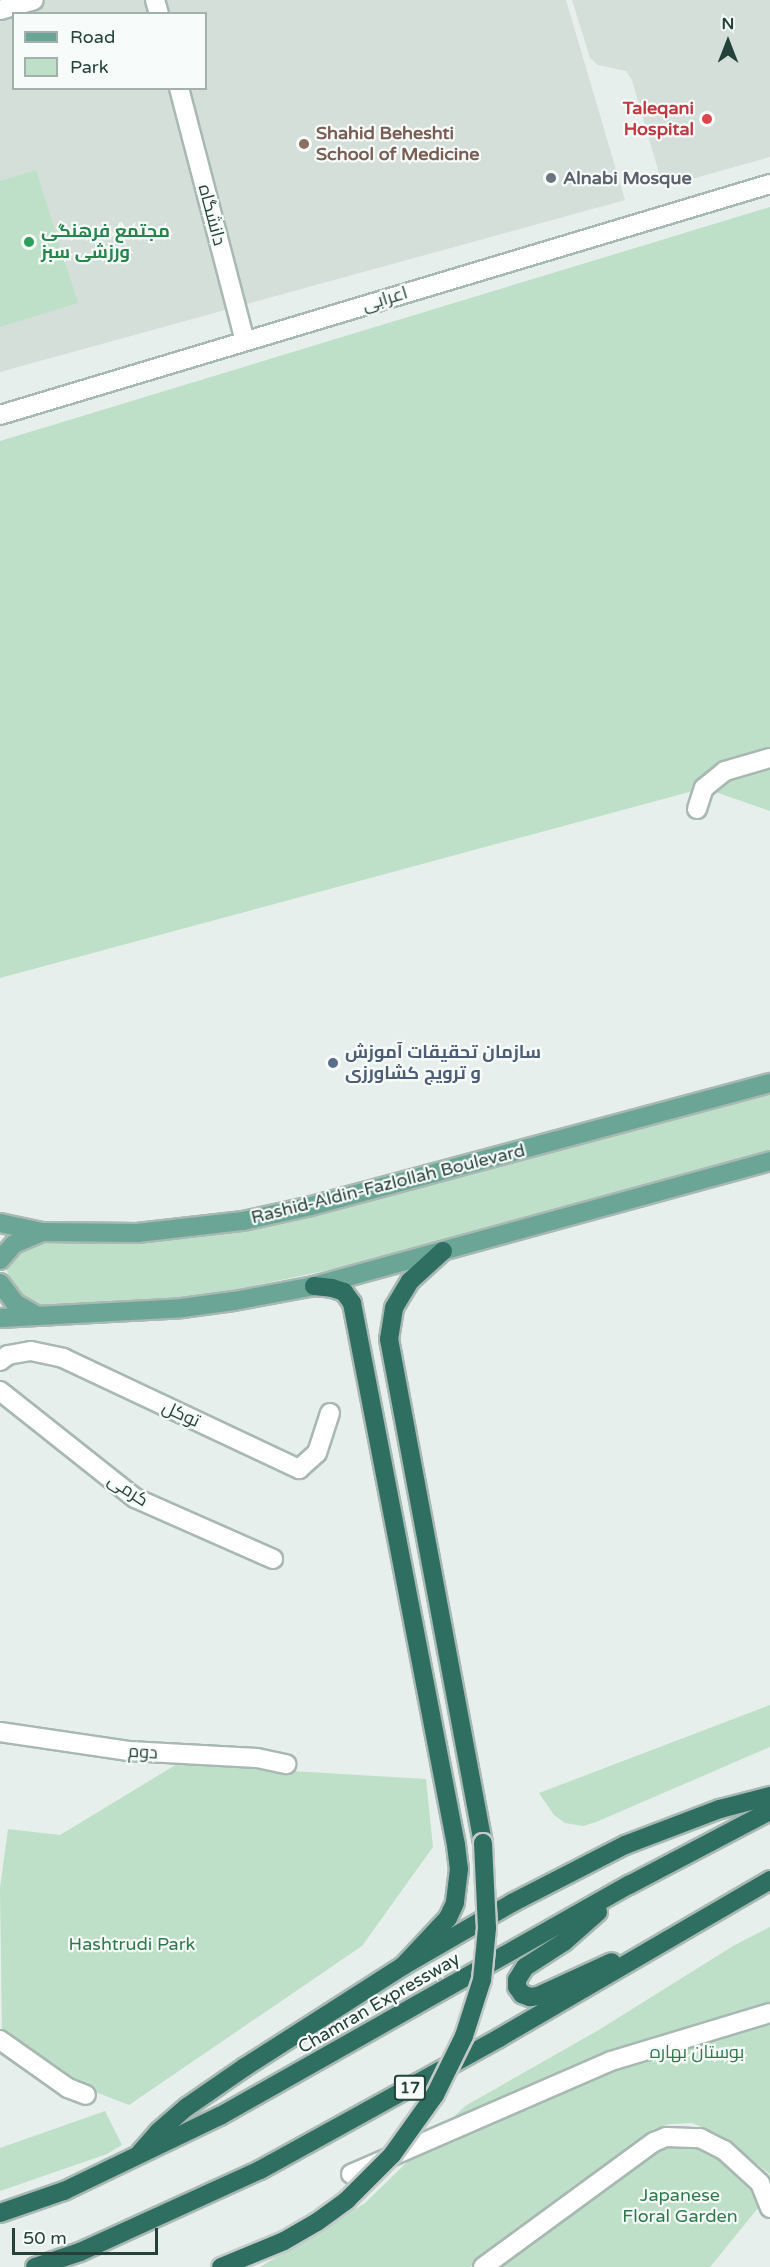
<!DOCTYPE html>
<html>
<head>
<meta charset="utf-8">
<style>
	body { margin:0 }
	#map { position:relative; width:770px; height:2267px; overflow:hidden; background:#e6efeb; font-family:"Varela Round",Cairo,sans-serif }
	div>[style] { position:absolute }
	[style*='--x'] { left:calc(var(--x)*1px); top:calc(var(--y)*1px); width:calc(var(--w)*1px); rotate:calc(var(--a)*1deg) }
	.built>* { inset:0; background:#d4dfda }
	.green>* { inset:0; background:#bfe0c8 }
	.roads { filter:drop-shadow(2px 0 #a8b8b2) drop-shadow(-2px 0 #a8b8b2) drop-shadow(0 2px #a8b8b2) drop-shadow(0 -2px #a8b8b2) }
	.minor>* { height:18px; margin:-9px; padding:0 9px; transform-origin:9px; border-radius:9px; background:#fff }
	.major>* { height:18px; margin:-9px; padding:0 9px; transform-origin:9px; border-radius:9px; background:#6aa596 }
	.highway>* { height:18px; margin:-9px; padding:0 9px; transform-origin:9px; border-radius:9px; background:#2f6f62 }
	.bridges { filter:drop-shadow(2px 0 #c2cac8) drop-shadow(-2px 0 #c2cac8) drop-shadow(0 2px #c2cac8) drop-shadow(0 -2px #c2cac8) }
	.highway-bridge>* { height:18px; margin:-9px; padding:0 9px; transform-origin:9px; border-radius:9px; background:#2f6f62 }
	.dots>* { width:16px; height:16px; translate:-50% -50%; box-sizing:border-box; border:3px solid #f7fbf9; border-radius:50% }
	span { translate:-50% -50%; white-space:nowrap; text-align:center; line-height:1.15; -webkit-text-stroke:4.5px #f7fbf9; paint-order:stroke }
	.shield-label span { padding:2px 4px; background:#f7fbf9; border:2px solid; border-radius:4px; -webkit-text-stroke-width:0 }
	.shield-label { font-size:16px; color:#24423a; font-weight:700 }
	.health-label { font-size:18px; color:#be3a42; font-weight:700 }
	.right { translate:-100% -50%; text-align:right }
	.education-label { font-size:18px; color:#785e54; font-weight:700 }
	.left { translate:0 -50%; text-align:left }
	.worship-label { font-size:18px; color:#5b616d; font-weight:700 }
	.street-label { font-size:18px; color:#24423a }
	.leisure-label { font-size:18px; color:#27864d; font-weight:700 }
	.service-label { font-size:18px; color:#4e5e75; font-weight:700 }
	.park-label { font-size:18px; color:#2d7a4b }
	.legend { position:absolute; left:12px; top:12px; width:195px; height:78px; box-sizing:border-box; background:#f7fbf9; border:2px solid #a3b1ad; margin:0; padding:8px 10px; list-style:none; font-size:18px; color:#24423a }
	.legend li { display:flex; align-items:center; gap:12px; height:30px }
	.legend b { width:30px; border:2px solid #a3b1ad }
	.north { position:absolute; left:698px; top:12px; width:60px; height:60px; -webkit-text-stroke:4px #f7fbf9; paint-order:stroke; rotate:0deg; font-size:16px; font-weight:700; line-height:24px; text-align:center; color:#24423a }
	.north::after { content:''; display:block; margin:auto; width:21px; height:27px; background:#24423a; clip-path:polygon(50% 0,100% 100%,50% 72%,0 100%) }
	.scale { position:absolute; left:12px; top:2228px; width:146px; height:27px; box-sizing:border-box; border:3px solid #24423a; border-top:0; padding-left:8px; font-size:18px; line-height:21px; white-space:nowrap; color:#24423a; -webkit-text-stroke:4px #f7fbf9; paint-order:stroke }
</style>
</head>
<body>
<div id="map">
	<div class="built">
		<div style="clip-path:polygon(evenodd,0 0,566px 0,625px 200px,0 372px,0 0,14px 14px,206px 14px,206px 88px,14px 88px,14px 14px)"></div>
		<div style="clip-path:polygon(572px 0,770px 0,770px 157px,663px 187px,632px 80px,626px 71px,598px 65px,590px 58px)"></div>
	</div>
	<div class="green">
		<div style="clip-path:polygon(36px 170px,78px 303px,0 327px,0 181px)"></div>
		<div style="clip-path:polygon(770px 207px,770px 811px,704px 788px,0 978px,0 441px)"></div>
		<div style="clip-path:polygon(770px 1089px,770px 1155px,387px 1258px,194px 1298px,42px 1307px,27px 1299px,11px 1284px,7px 1270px,14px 1252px,44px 1240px,125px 1241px)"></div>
		<div style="clip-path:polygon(770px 1705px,770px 1747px,596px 1822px,583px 1826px,565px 1823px,554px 1815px,539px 1793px)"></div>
		<div style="clip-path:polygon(177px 1764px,426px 1779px,433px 1847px,362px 1946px,129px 2105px,80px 2086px,2px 2034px,0 1888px,8px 1829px,60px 1835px)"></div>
		<div style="clip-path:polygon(770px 1927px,770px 2174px,718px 2134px,692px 2123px,670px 2124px,652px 2130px,500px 2240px,470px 2267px,260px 2267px,365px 2203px,465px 2106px,597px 2031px,733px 1946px)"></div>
		<div style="clip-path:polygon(105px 2111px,122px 2145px,107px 2154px,0 2191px,0 2148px)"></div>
		<div style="clip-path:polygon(698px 2143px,742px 2169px,763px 2202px,710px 2267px,494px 2267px,662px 2146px)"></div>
	</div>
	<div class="roads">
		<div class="minor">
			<div style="--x:155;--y:0;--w:15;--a:74"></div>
			<div style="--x:0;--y:10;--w:35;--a:-16"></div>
			<div style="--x:179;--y:88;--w:261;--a:75.4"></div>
			<div style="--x:0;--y:415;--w:804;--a:-16.7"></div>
			<div style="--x:697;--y:809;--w:22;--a:-72"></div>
			<div style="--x:704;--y:788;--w:27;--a:-39"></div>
			<div style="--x:725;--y:771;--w:47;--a:-16.1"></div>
			<div style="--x:0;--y:1361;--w:10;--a:-37"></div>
			<div style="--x:8;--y:1355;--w:23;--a:-10"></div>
			<div style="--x:31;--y:1351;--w:33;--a:12"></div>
			<div style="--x:63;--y:1358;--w:261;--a:25.2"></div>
			<div style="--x:299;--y:1469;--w:24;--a:-42"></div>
			<div style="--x:317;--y:1453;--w:42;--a:-72"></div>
			<div style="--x:0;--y:1391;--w:172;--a:38.4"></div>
			<div style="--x:135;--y:1498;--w:151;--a:23.8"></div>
			<div style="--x:0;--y:1732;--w:130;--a:8.4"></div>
			<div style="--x:129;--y:1751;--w:128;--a:3.1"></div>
			<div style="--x:257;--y:1758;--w:30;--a:12"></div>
			<div style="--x:0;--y:2040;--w:83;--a:35.2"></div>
			<div style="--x:68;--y:2088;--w:19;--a:21"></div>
			<div style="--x:351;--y:2174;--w:283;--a:-23.5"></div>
			<div style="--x:611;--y:2061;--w:166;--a:-16.8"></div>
			<div style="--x:483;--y:2267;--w:212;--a:-36.2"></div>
			<div style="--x:654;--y:2142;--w:13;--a:-23"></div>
			<div style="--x:666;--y:2137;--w:34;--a:2"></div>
			<div style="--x:700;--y:2138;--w:27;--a:27"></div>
			<div style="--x:724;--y:2150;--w:49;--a:42.5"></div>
			<div style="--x:760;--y:2183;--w:27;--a:68"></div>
		</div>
		<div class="major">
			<div style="--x:0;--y:1223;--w:43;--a:12.1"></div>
			<div style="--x:42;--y:1232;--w:95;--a:0.6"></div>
			<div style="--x:137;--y:1233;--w:107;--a:-6.5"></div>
			<div style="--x:243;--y:1221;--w:70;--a:-12.4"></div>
			<div style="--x:311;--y:1206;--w:475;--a:-15"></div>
			<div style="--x:0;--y:1260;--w:21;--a:-49"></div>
			<div style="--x:14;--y:1244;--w:30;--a:-23"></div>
			<div style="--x:0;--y:1283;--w:25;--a:53"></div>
			<div style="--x:15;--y:1303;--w:24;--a:30"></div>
			<div style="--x:0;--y:1318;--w:182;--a:-3.1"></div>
			<div style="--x:182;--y:1308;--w:52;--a:-7.7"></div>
			<div style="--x:234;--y:1301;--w:81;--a:-10.6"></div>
			<div style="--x:314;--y:1286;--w:473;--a:-15.3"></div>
		</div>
		<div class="highway">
			<div style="--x:443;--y:1251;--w:45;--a:137.7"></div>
			<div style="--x:410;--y:1281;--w:31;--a:121"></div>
			<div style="--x:394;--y:1308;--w:31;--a:99"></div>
			<div style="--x:389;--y:1339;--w:513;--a:79.44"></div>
			<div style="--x:314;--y:1286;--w:18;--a:6"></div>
			<div style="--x:332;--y:1288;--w:13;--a:18"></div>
			<div style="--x:344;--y:1292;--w:14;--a:54"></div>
			<div style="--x:352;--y:1303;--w:552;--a:79.14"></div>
			<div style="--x:456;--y:1845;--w:24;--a:83"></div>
			<div style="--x:459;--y:1869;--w:34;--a:97"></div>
			<div style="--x:455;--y:1903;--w:17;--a:115"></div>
			<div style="--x:448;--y:1918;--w:66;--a:133.2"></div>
			<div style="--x:598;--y:1912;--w:45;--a:138.6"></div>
			<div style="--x:564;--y:1942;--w:46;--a:147.3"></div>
			<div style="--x:525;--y:1967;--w:15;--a:122"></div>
			<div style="--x:517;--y:1980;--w:7;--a:90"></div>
			<div style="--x:517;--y:1987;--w:9;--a:54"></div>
			<div style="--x:522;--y:1994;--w:9;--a:21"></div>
			<div style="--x:530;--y:1997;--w:8;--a:-7"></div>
			<div style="--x:538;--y:1996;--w:81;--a:-24.7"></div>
			<div style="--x:140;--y:2153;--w:28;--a:-49"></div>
			<div style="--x:158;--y:2132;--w:38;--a:-41"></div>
			<div style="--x:187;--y:2107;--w:70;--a:-34.6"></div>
			<div style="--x:245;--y:2067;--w:188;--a:-32.6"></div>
			<div style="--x:403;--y:1966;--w:126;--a:-30"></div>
			<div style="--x:512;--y:1903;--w:127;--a:-27.2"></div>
			<div style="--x:625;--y:1845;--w:102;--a:-20.8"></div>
			<div style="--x:720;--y:1809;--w:52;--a:-14.6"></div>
			<div style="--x:0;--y:2213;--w:68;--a:-19"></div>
			<div style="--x:64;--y:2191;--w:173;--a:-25.7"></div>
			<div style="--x:220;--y:2116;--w:470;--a:-29.5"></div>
			<div style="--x:629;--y:1885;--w:159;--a:-27.7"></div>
			<div style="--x:35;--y:2267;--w:47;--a:-18.4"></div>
			<div style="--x:80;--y:2252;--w:198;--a:-24.5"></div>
			<div style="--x:260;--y:2170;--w:273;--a:-28.9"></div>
			<div style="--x:499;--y:2038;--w:314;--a:-30.2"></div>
		</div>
	</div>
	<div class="bridges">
		<div class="highway-bridge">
			<div style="--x:221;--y:2267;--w:68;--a:-22.4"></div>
			<div style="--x:284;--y:2241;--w:38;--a:-30"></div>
			<div style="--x:317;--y:2222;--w:37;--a:-36"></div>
			<div style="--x:347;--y:2200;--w:64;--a:-45"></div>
			<div style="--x:392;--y:2155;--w:74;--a:-54.4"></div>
			<div style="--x:435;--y:2095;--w:66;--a:-63.8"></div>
			<div style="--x:464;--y:2036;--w:59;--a:-72.2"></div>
			<div style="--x:482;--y:1980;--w:52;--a:-84.5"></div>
			<div style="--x:487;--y:1928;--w:85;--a:-92.7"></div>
		</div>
	</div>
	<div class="dots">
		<div style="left:707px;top:119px;background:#e0444e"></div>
		<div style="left:304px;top:144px;background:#8d6e63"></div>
		<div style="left:551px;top:178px;background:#6b7280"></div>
		<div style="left:29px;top:242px;background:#2e9e5b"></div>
		<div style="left:333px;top:1063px;background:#5c6f8a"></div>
	</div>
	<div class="shield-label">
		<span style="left:410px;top:2088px">17</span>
	</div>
	<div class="health-label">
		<span class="right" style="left:694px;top:119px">Taleqani<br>Hospital</span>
	</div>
	<div class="education-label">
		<span class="left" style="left:316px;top:144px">Shahid Beheshti<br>School of Medicine</span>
	</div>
	<div class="worship-label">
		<span class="left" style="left:563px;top:178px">Alnabi Mosque</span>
	</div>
	<div class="street-label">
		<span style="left:212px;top:215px;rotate:75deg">دانشگاه</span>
		<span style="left:385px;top:299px;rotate:-17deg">اعرابی</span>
		<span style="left:388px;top:1184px;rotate:-14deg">Rashid-Aldin-Fazlollah Boulevard</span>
		<span style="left:181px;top:1414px;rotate:25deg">توکل</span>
		<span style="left:128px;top:1490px;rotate:33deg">کرمی</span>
		<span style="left:143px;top:1752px;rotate:4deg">دوم</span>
		<span style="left:379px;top:2003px;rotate:-30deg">Chamran Expressway</span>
	</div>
	<div class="leisure-label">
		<span class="left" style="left:41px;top:242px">مجتمع فرهنگی<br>ورزشی سبز</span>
	</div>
	<div class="service-label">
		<span class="left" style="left:345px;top:1063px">سازمان تحقیقات آموزش<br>و ترویج کشاورزی</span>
	</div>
	<div class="park-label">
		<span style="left:132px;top:1944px">Hashtrudi Park</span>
		<span style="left:697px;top:2052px">بوستان بهاره</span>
		<span style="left:680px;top:2206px">Japanese<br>Floral Garden</span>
	</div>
	<ul class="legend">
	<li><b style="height:8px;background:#6aa596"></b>Road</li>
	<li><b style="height:16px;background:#bfe0c8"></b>Park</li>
	</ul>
	<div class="north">N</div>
	<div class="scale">50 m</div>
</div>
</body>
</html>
